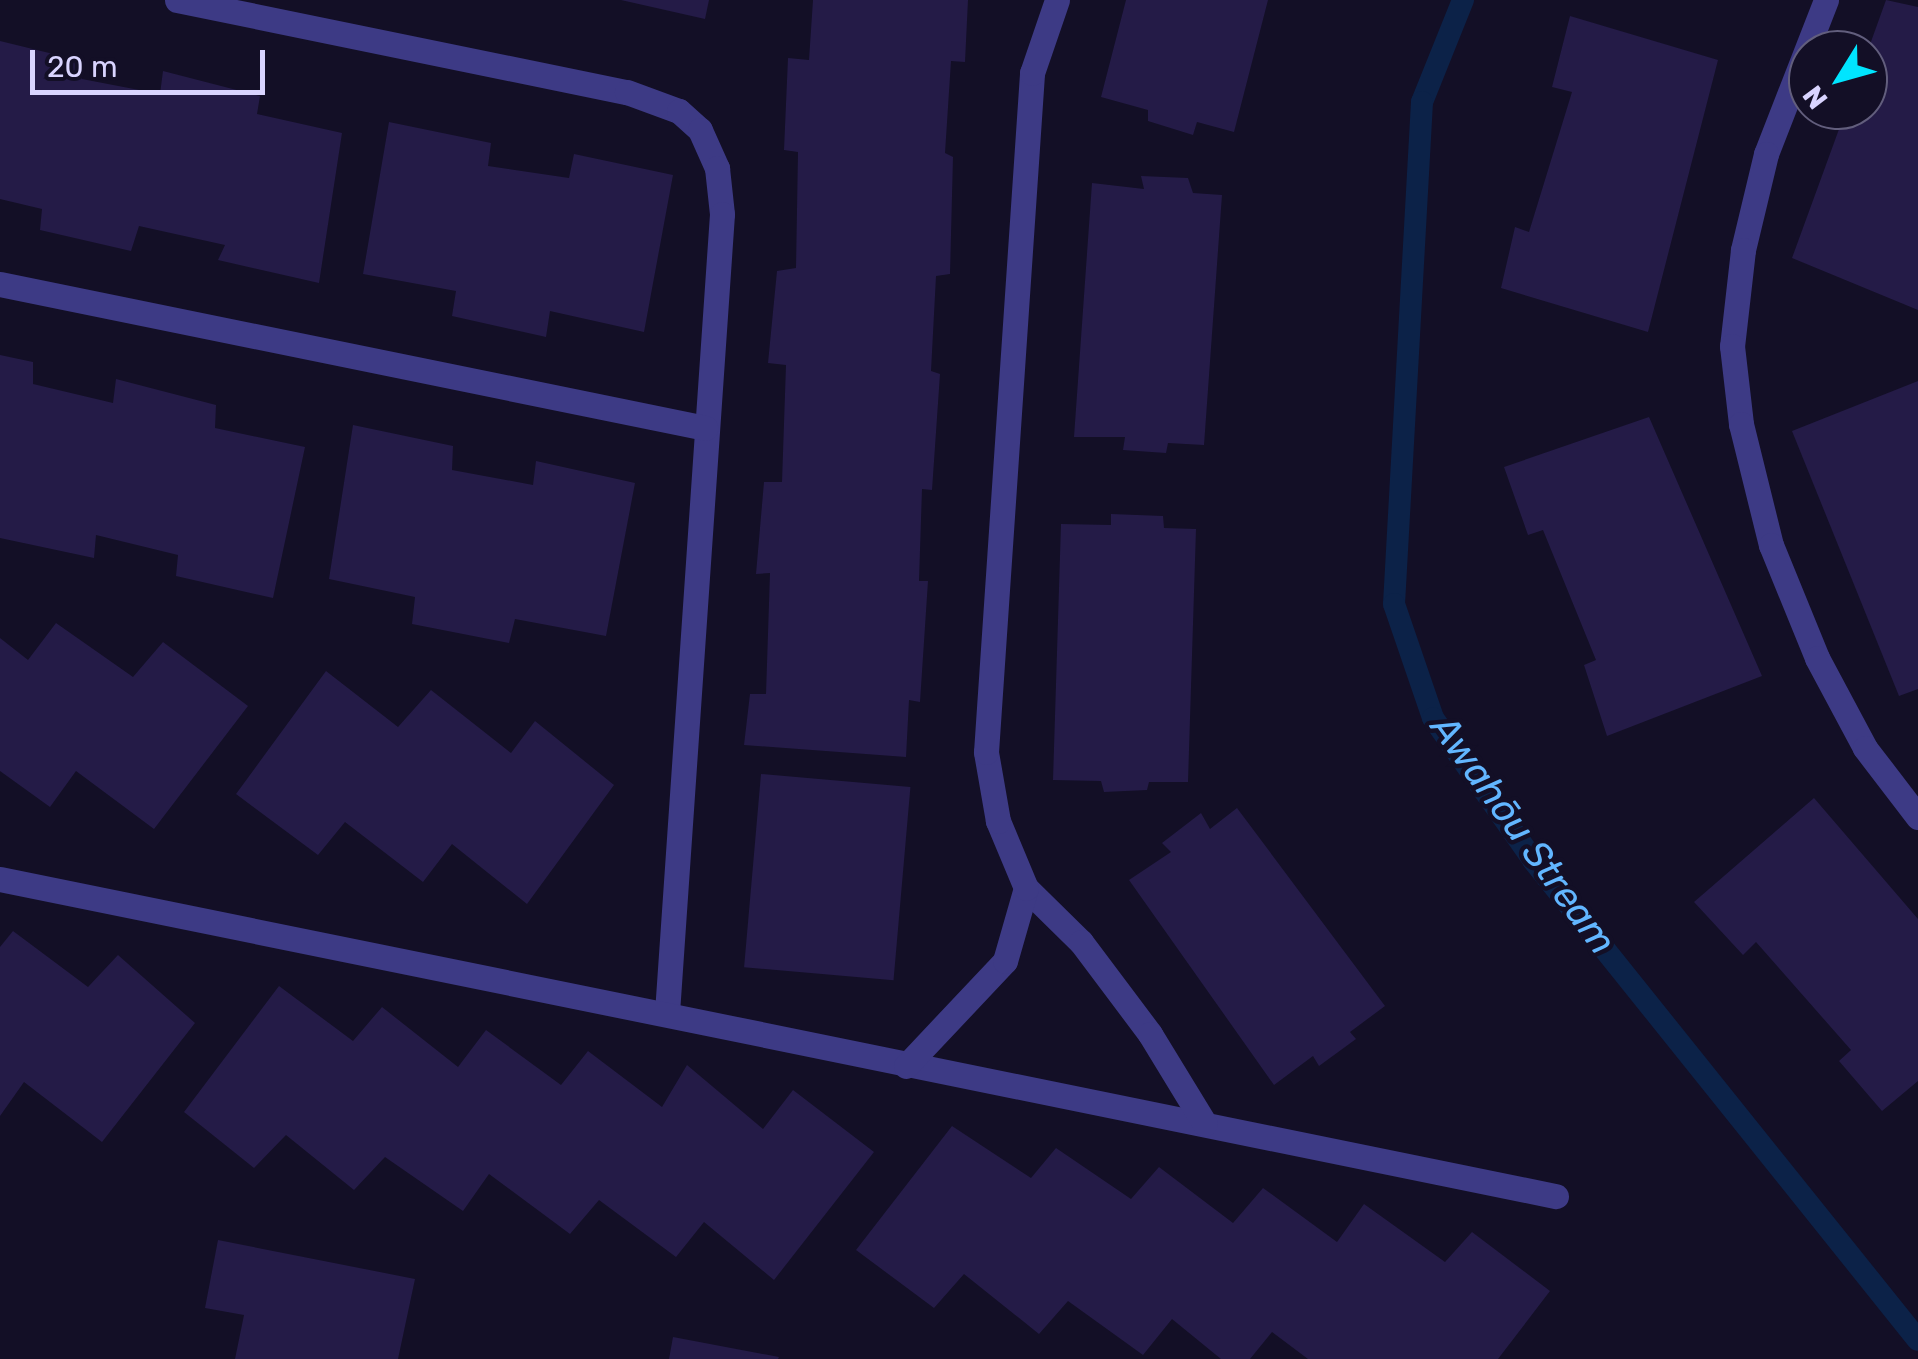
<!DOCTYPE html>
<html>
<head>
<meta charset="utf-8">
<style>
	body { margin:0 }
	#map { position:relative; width:1918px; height:1359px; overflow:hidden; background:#130f26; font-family:Rubik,sans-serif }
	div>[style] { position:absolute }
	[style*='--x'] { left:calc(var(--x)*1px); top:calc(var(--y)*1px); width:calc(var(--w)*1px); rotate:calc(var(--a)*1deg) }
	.stream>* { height:22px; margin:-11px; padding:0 11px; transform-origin:11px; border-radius:11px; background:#0c2248 }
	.building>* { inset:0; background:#241b47; transform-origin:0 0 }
	.minor>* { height:25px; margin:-12.5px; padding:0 12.5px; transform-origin:12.5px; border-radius:12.5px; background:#3d3a85 }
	span { translate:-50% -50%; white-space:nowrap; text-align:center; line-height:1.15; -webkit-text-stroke:9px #130f26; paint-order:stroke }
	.water-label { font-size:38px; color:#62b6ff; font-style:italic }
	.north { position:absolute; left:1788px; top:30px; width:100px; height:100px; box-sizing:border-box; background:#130f26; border:2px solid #625e7d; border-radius:50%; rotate:233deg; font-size:28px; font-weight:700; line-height:40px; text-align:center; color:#d9d4ff }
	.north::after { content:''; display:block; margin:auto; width:35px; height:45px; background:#00e5ff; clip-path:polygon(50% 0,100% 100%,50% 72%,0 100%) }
	.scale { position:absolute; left:30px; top:50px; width:235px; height:45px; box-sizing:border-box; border:5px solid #d9d4ff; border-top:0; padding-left:12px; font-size:30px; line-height:35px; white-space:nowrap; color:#d9d4ff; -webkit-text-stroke:8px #130f26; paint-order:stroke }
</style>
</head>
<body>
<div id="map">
	<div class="stream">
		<div style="--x:1463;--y:0;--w:110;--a:111.9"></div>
		<div style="--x:1422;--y:102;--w:503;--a:93.19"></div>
		<div style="--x:1394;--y:604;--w:120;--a:71.1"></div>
		<div style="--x:1433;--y:718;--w:174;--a:54.8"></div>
		<div style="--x:1533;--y:860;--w:615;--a:51.27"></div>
	</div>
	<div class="building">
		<div style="clip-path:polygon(621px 0,709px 0,705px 19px)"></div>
		<div style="clip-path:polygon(813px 0,968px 0,965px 62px,951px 61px,945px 153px,953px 157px,950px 274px,936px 276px,931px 371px,940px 374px,932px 490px,922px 489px,919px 581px,928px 581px,920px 702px,909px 700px,906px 757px,744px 745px,750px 694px,766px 694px,770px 573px,756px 574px,764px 482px,782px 482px,786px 365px,768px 363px,777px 271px,796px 268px,798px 152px,784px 150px,788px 58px,809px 60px)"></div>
		<div style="clip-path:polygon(1126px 0,1268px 0,1234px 132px,1197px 122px,1193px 135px,1148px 121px,1148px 110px,1101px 97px)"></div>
		<div style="clip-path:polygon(1886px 0,1918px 7px,1918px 310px,1792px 258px,1846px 110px,1868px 110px,1868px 50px)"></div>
		<div style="clip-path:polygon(1570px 16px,1718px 60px,1648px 332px,1501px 288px,1515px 227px,1529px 232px,1572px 92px,1552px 87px)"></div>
		<div style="clip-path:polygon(0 41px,82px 61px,82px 79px,160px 94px,163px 71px,260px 96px,257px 114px,342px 133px,319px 283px,218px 260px,225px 245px,139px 226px,131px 251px,40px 230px,42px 209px,0 199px)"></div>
		<div style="clip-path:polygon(389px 122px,491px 143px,488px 166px,569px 178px,574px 154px,673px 175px,644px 332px,550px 311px,546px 337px,452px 316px,456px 291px,363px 274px)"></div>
		<div style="clip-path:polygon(1141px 176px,1188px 178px,1193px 193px,1222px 195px,1204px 445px,1168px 443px,1166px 453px,1123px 450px,1125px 437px,1074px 437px,1092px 183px,1144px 189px)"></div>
		<div style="clip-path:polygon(0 355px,33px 362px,33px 384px,113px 403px,116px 379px,216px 405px,215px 428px,305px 447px,273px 598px,176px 576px,178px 555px,96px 535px,94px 558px,0 538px)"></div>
		<div style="clip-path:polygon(1918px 381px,1918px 689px,1899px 696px,1792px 431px)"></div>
		<div style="clip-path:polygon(1649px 417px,1762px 676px,1607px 736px,1584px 665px,1596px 660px,1543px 530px,1528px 535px,1504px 467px)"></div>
		<div style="clip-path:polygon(353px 425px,453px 446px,452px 470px,533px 485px,536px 461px,635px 483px,606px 636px,515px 619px,509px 643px,412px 624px,415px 597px,329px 579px)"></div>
		<div style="clip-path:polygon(1111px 514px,1163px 516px,1164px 528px,1196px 529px,1188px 782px,1149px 782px,1147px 790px,1104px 792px,1101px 781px,1053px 780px,1061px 524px,1111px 525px)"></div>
		<div style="clip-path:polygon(56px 623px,133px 677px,163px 642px,248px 706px,154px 829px,76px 771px,50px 807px,0 771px,0 638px,28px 660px)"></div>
		<div style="clip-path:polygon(326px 671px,398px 727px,431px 690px,511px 753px,535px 721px,614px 785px,527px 904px,452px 844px,423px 882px,345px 822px,318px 855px,236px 794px)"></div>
		<div style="left:761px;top:774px;width:150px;height:194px;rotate:5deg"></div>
		<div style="clip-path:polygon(1814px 798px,1918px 919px,1918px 1081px,1882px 1111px,1839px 1061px,1851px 1050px,1756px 942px,1743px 955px,1694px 902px)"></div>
		<div style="clip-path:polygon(1237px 808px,1385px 1006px,1350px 1032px,1356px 1039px,1319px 1066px,1313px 1056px,1274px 1085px,1129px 880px,1171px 852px,1162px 843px,1201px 813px,1210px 829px)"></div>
		<div style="clip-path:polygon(13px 931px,88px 987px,118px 955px,195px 1023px,102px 1142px,24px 1082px,0 1116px,0 947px)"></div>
		<div style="clip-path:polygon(279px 986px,353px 1041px,382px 1007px,458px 1067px,486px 1030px,561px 1085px,588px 1051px,662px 1107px,687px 1065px,763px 1129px,793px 1090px,874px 1152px,774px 1280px,704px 1222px,676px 1257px,599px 1200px,570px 1234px,489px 1174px,463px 1211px,385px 1157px,354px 1190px,286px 1135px,254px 1168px,184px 1112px)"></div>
		<div style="clip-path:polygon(952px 1126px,1031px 1178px,1056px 1148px,1131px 1199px,1159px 1167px,1233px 1223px,1263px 1188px,1337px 1242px,1364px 1204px,1445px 1262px,1472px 1232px,1550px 1291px,1498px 1359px,1308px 1359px,1272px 1332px,1250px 1359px,1221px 1359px,1172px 1319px,1143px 1355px,1068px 1301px,1039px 1334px,964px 1274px,934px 1308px,856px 1250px)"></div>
		<div style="clip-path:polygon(218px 1240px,415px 1279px,398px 1359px,235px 1359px,244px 1315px,205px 1308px)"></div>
		<div style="clip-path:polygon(673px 1337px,779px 1357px,778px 1359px,669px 1359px)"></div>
	</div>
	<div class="minor">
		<div style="--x:177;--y:0;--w:459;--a:11.6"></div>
		<div style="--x:627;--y:92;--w:55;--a:20.1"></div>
		<div style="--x:679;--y:111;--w:28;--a:42"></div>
		<div style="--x:700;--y:130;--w:42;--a:65.9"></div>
		<div style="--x:717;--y:168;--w:46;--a:83.8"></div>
		<div style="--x:722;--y:214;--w:801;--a:93.94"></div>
		<div style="--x:1826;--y:0;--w:165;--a:111.3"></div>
		<div style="--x:1766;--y:154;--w:99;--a:103.5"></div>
		<div style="--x:1743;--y:250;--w:97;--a:96.5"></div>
		<div style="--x:1732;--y:346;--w:79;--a:83.4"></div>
		<div style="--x:1741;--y:424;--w:125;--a:76.1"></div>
		<div style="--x:1771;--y:545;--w:122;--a:67.8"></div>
		<div style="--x:1817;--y:658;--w:102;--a:61.9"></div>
		<div style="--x:1865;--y:748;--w:87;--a:52.5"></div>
		<div style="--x:0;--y:284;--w:720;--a:11.54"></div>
		<div style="--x:0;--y:879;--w:1588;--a:11.52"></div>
		<div style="--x:1026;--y:888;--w:77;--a:44.5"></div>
		<div style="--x:1081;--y:942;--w:115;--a:53.1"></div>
		<div style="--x:1150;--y:1034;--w:105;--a:58.6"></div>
		<div style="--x:906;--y:1066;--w:144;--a:-46.7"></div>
		<div style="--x:1005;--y:961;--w:76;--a:-74"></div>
		<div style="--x:1026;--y:888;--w:73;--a:-112.7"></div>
		<div style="--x:998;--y:821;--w:70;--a:-99.9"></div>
		<div style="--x:986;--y:752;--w:681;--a:-86.12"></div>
		<div style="--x:1032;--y:73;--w:77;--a:-71.1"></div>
	</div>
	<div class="water-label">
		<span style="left:1523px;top:835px;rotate:54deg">Awahōu Stream</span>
	</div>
	<div class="north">N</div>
	<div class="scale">20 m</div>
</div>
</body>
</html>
